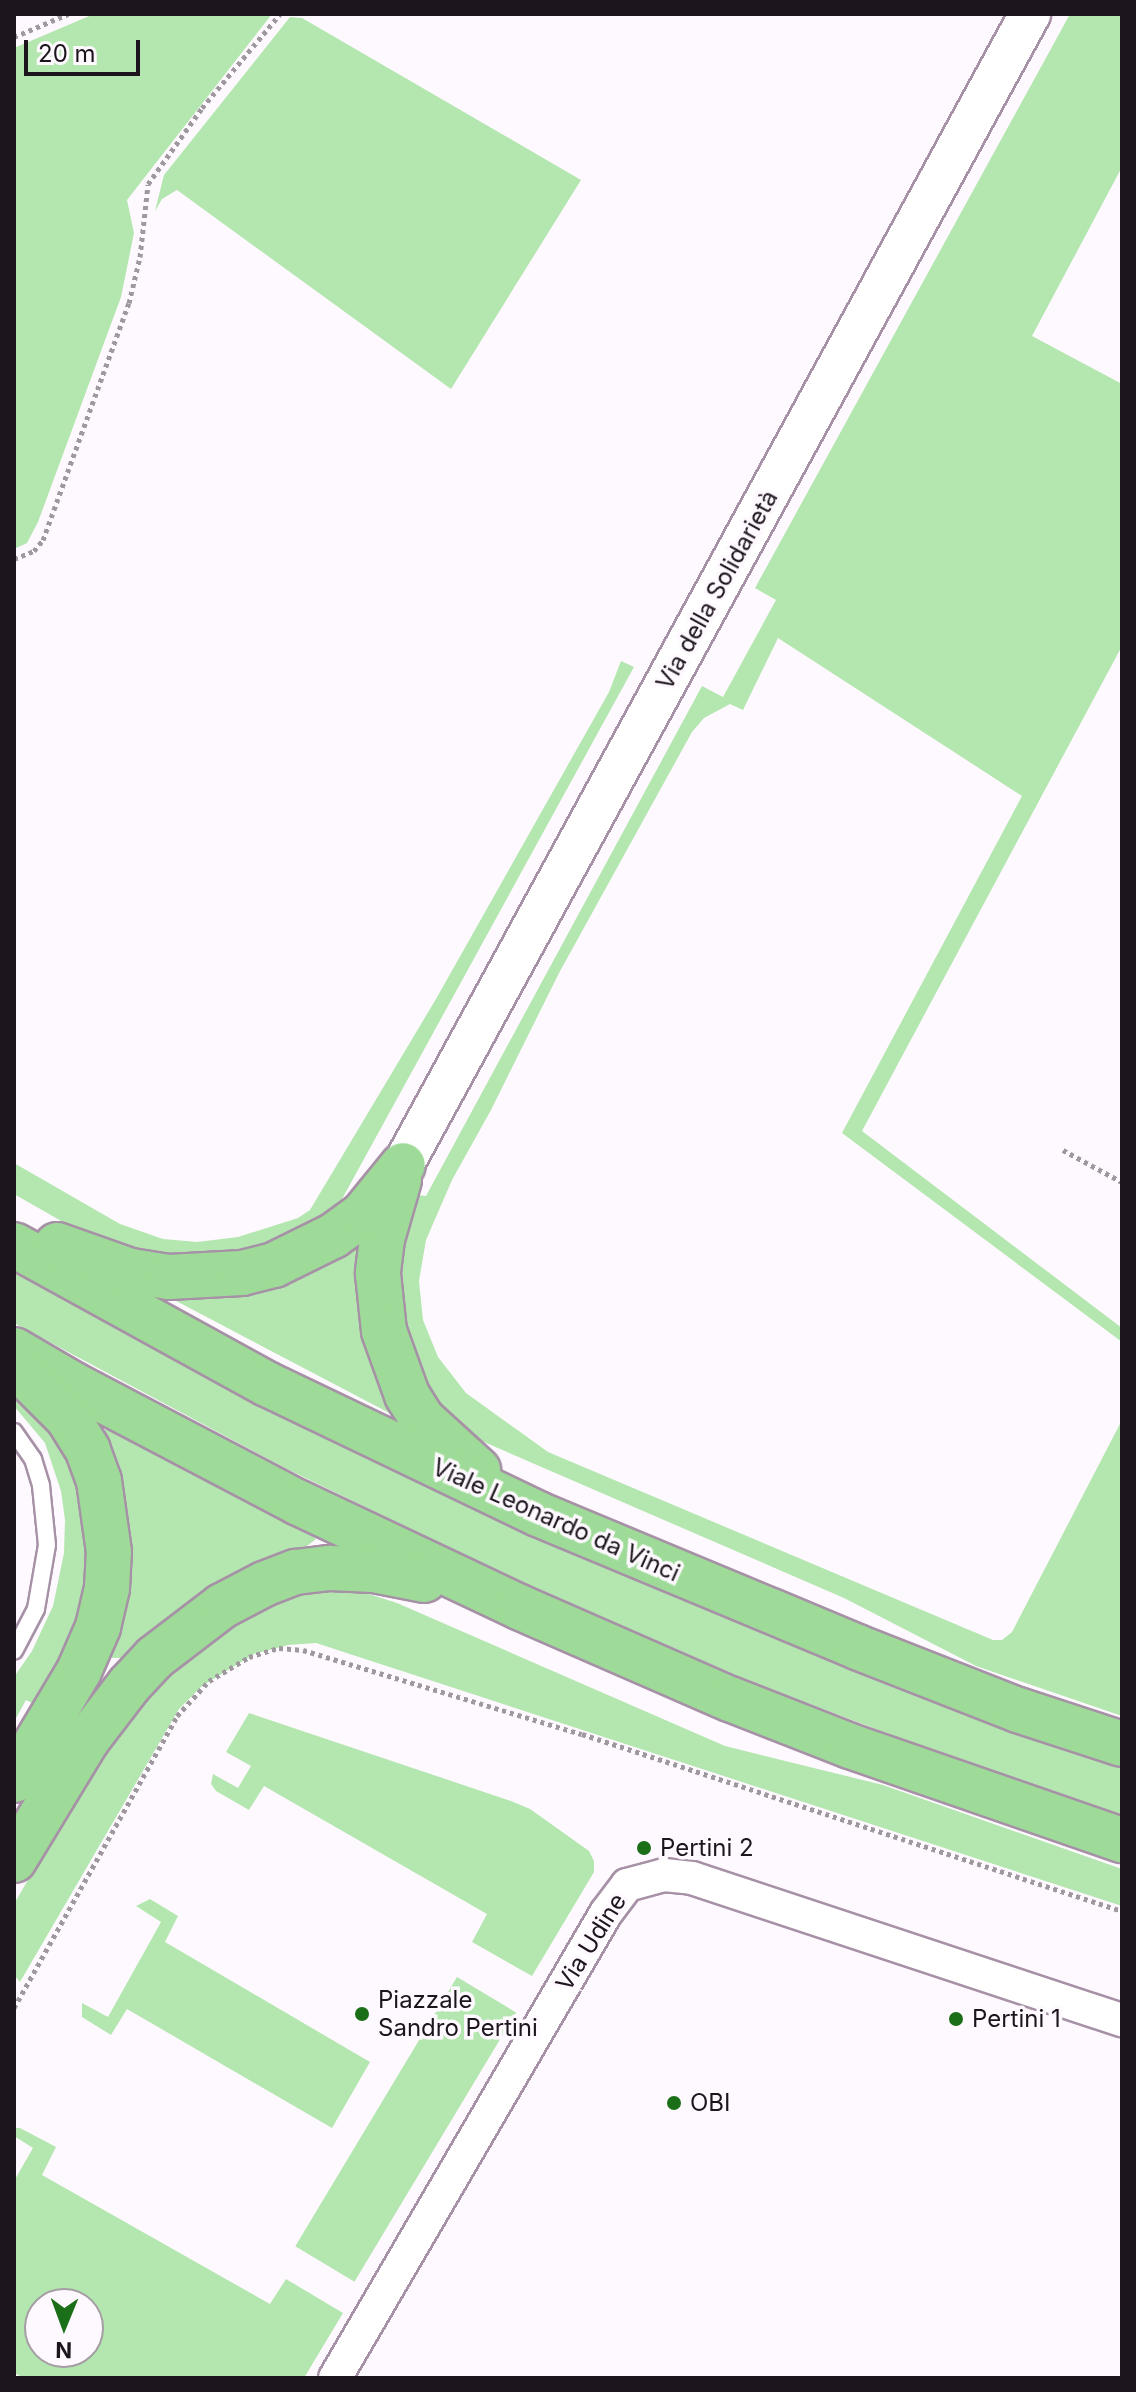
<!DOCTYPE html>
<html>
<head>
<meta charset="utf-8">
<style>
	body { margin:0 }
	#map { position:relative; width:1136px; height:2392px; overflow:hidden; background:#fef9fe; font-family:Inter,sans-serif }
	div>[style] { position:absolute }
	[style*='--x'] { left:calc(var(--x)*1px); top:calc(var(--y)*1px); width:calc(var(--w)*1px); rotate:calc(var(--a)*1deg) }
	.green>* { inset:0; background:#b4e6af; transform-origin:0 0 }
	.path>* { height:5px; margin-top:-2.5px; transform-origin:0; background:repeating-linear-gradient(90deg,#9f999f 0 4px,transparent 0 8px) }
	.roads { filter:drop-shadow(2px 0 #a691a6) drop-shadow(-2px 0 #a691a6) drop-shadow(0 2px #a691a6) drop-shadow(0 -2px #a691a6) }
	.service>* { height:16px; margin:-8px; padding:0 8px; transform-origin:8px; border-radius:8px; background:#fff }
	.minor>* { height:32px; margin:-16px; padding:0 16px; transform-origin:16px; border-radius:16px; background:#fff }
	.tertiary>* { height:40px; margin:-20px; padding:0 20px; transform-origin:20px; border-radius:20px; background:#fff }
	.trunk>* { height:44px; margin:-22px; padding:0 22px; transform-origin:22px; border-radius:22px; background:#9edb98 }
	.dots>* { width:22px; height:22px; translate:-50% -50%; box-sizing:border-box; border:4px solid #fef9fe; border-radius:50% }
	span { translate:-50% -50%; white-space:nowrap; text-align:center; line-height:1.15; -webkit-text-stroke:7px #fef9fe; paint-order:stroke }
	.street-label { font-size:24px; color:#1d151d }
	.poi-label { font-size:24px; color:#1d151d }
	.left { translate:0 -50%; text-align:left }
	.frame { position:absolute; inset:0; border:16px solid #1d151d; pointer-events:none }
	.north { position:absolute; left:24px; top:2288px; width:80px; height:80px; box-sizing:border-box; background:#fef9fe; border:2px solid #a49ea4; border-radius:50%; rotate:181deg; font-size:22px; font-weight:700; line-height:32px; text-align:center; color:#1d151d }
	.north::after { content:''; display:block; margin:auto; width:28px; height:36px; background:#1a6f18; clip-path:polygon(50% 0,100% 100%,50% 72%,0 100%) }
	.scale { position:absolute; left:24px; top:40px; width:116px; height:36px; box-sizing:border-box; border:4px solid #1d151d; border-top:0; padding-left:10px; font-size:24px; line-height:28px; white-space:nowrap; color:#1d151d; -webkit-text-stroke:6px #fef9fe; paint-order:stroke }
</style>
</head>
<body>
<div id="map">
	<div class="green">
		<div style="clip-path:polygon(94px 14px,272px 14px,127px 200px,134px 233px,121px 297px,38px 522px,27px 543px,14px 549px,14px 48px)"></div>
		<div style="clip-path:polygon(1070px 14px,1122px 14px,1122px 167px,1032px 336px,1122px 384px,1122px 646px,862px 1131px,1122px 1328px,1122px 1342px,842px 1133px,1022px 796px,778px 638px,743px 710px,730px 704px,704px 718px,692px 732px,559px 973px,491px 1110px,452px 1180px,426px 1240px,419px 1281px,423px 1320px,438px 1357px,466px 1393px,548px 1452px,993px 1640px,1002px 1640px,1012px 1632px,1122px 1420px,1122px 1716px,976px 1666px,844px 1598px,477px 1439px,433px 1402px,403px 1353px,395px 1243px,416px 1195px,426px 1196px,702px 686px,723px 697px,776px 600px,755px 588px)"></div>
		<div style="clip-path:polygon(290px 17px,302px 18px,581px 180px,451px 389px,177px 190px,162px 199px,155px 211px,164px 175px)"></div>
		<div style="clip-path:polygon(621px 661px,634px 667px,336px 1210px,285px 1246px,170px 1264px,77px 1230px,14px 1194px,14px 1163px,120px 1224px,163px 1239px,197px 1242px,238px 1237px,298px 1218px,310px 1210px,436px 999px,609px 692px)"></div>
		<div style="clip-path:polygon(352px 1242px,362px 1246px,395px 1416px,161px 1293px)"></div>
		<div style="clip-path:polygon(14px 1264px,560px 1544px,775px 1638px,977px 1714px,1122px 1764px,1122px 1818px,1037px 1790px,754px 1683px,513px 1579px,283px 1467px,14px 1323px)"></div>
		<div style="clip-path:polygon(14px 1396px,44px 1419px,77px 1471px,91px 1578px,71px 1640px,36px 1705px,26px 1700px,14px 1722px,14px 1677px,32px 1651px,53px 1606px,64px 1553px,65px 1520px,61px 1491px,45px 1443px,14px 1406px)"></div>
		<div style="clip-path:polygon(107px 1428px,309px 1531px,316px 1539px,307px 1546px,260px 1562px,210px 1589px,124px 1658px,112px 1658px,108px 1651px,128px 1599px,131px 1546px,121px 1485px,102px 1434px)"></div>
		<div style="clip-path:polygon(307px 1588px,359px 1591px,397px 1603px,725px 1746px,883px 1785px,1122px 1869px,1122px 1906px,316px 1643px,288px 1645px,254px 1654px,202px 1686px,179px 1709px,20px 1982px,14px 1975px,14px 1904px,117px 1727px,193px 1649px,242px 1614px)"></div>
		<div style="clip-path:polygon(249px 1713px,511px 1801px,530px 1809px,589px 1851px,594px 1861px,594px 1872px,532px 1976px,472px 1942px,487px 1914px,264px 1786px,249px 1810px,216px 1791px,211px 1784px,213px 1774px,238px 1788px,251px 1766px,226px 1752px)"></div>
		<div style="clip-path:polygon(150px 1899px,178px 1916px,165px 1942px,370px 2062px,332px 2128px,127px 2009px,111px 2035px,82px 2017px,82px 2003px,108px 2017px,161px 1922px,136px 1906px)"></div>
		<div style="left:457px;top:1977px;width:69px;height:314px;rotate:31deg"></div>
		<div style="clip-path:polygon(evenodd,14px 2128px,20px 2128px,56px 2147px,42px 2175px,270px 2304px,286px 2279px,343px 2313px,304px 2378px,24px 2378px,14px 2373px,14px 2181px,33px 2148px,14px 2136px,14px 2128px,88px 2304px,88px 2352px,40px 2352px,40px 2304px,88px 2304px)"></div>
	</div>
	<div class="path">
		<div style="--x:14;--y:37;--w:59;--a:-23.1"></div>
		<div style="--x:14;--y:559;--w:22;--a:-22"></div>
		<div style="--x:34;--y:551;--w:14;--a:-51"></div>
		<div style="--x:43;--y:540;--w:252;--a:-70.1"></div>
		<div style="--x:129;--y:303;--w:47;--a:-76.6"></div>
		<div style="--x:140;--y:257;--w:73;--a:-83.7"></div>
		<div style="--x:148;--y:184;--w:93;--a:-54.6"></div>
		<div style="--x:202;--y:108;--w:122;--a:-50.3"></div>
		<div style="--x:1063;--y:1150;--w:67;--a:28.5"></div>
		<div style="--x:14;--y:2008;--w:334;--a:-60.8"></div>
		<div style="--x:177;--y:1716;--w:47;--a:-47.6"></div>
		<div style="--x:209;--y:1681;--w:47;--a:-31"></div>
		<div style="--x:249;--y:1657;--w:31;--a:-17"></div>
		<div style="--x:279;--y:1648;--w:24;--a:5"></div>
		<div style="--x:303;--y:1650;--w:291;--a:16.8"></div>
		<div style="--x:582;--y:1734;--w:568;--a:18.15"></div>
	</div>
	<div class="roads">
		<div class="service">
			<div style="--x:14;--y:1432;--w:33;--a:55"></div>
			<div style="--x:33;--y:1459;--w:28;--a:73"></div>
			<div style="--x:41;--y:1486;--w:59;--a:84.2"></div>
			<div style="--x:47;--y:1545;--w:65;--a:99.8"></div>
			<div style="--x:36;--y:1609;--w:47;--a:117.6"></div>
		</div>
		<div class="minor">
			<div style="--x:335;--y:2378;--w:538;--a:-59.77"></div>
			<div style="--x:606;--y:1913;--w:35;--a:-53"></div>
			<div style="--x:627;--y:1885;--w:38;--a:-15"></div>
			<div style="--x:664;--y:1875;--w:28;--a:6"></div>
			<div style="--x:692;--y:1878;--w:453;--a:18.3"></div>
		</div>
		<div class="tertiary">
			<div style="--x:403;--y:1165;--w:1311;--a:-61.42"></div>
		</div>
		<div class="trunk">
			<div style="--x:399;--y:1180;--w:61;--a:106.1"></div>
			<div style="--x:382;--y:1239;--w:35;--a:97"></div>
			<div style="--x:378;--y:1274;--w:57;--a:84"></div>
			<div style="--x:384;--y:1331;--w:68;--a:70.2"></div>
			<div style="--x:407;--y:1395;--w:28;--a:58"></div>
			<div style="--x:422;--y:1419;--w:76;--a:42.3"></div>
			<div style="--x:14;--y:1245;--w:289;--a:28.8"></div>
			<div style="--x:267;--y:1384;--w:301;--a:25.6"></div>
			<div style="--x:538;--y:1514;--w:346;--a:22.6"></div>
			<div style="--x:857;--y:1647;--w:173;--a:21.4"></div>
			<div style="--x:1018;--y:1710;--w:109;--a:18.1"></div>
			<div style="--x:57;--y:1245;--w:78;--a:19.4"></div>
			<div style="--x:131;--y:1271;--w:38;--a:9"></div>
			<div style="--x:169;--y:1277;--w:73;--a:-3.1"></div>
			<div style="--x:242;--y:1273;--w:33;--a:-14"></div>
			<div style="--x:274;--y:1265;--w:66;--a:-26.2"></div>
			<div style="--x:333;--y:1236;--w:37;--a:-36"></div>
			<div style="--x:363;--y:1214;--w:63;--a:-50.8"></div>
			<div style="--x:14;--y:1350;--w:69;--a:30.3"></div>
			<div style="--x:74;--y:1385;--w:252;--a:27.7"></div>
			<div style="--x:297;--y:1502;--w:246;--a:25.3"></div>
			<div style="--x:519;--y:1607;--w:230;--a:23.6"></div>
			<div style="--x:730;--y:1699;--w:129;--a:21.4"></div>
			<div style="--x:850;--y:1746;--w:288;--a:19.1"></div>
			<div style="--x:14;--y:1780;--w:127;--a:-59.2"></div>
			<div style="--x:79;--y:1671;--w:48;--a:-66.6"></div>
			<div style="--x:98;--y:1627;--w:40;--a:-77"></div>
			<div style="--x:107;--y:1588;--w:36;--a:-87"></div>
			<div style="--x:109;--y:1552;--w:72;--a:-98"></div>
			<div style="--x:99;--y:1481;--w:33;--a:-110"></div>
			<div style="--x:88;--y:1450;--w:36;--a:-122"></div>
			<div style="--x:69;--y:1419;--w:62;--a:-135"></div>
			<div style="--x:14;--y:1860;--w:140;--a:-58.7"></div>
			<div style="--x:87;--y:1740;--w:69;--a:-52.6"></div>
			<div style="--x:129;--y:1685;--w:37;--a:-47"></div>
			<div style="--x:154;--y:1658;--w:86;--a:-37.4"></div>
			<div style="--x:222;--y:1606;--w:47;--a:-27.6"></div>
			<div style="--x:264;--y:1584;--w:34;--a:-21"></div>
			<div style="--x:296;--y:1572;--w:34;--a:-7"></div>
			<div style="--x:330;--y:1568;--w:43;--a:2.7"></div>
			<div style="--x:373;--y:1570;--w:52;--a:11.1"></div>
		</div>
	</div>
	<div class="dots">
		<div style="left:644px;top:1848px;background:#1a6f18"></div>
		<div style="left:362px;top:2014px;background:#1a6f18"></div>
		<div style="left:956px;top:2019px;background:#1a6f18"></div>
		<div style="left:674px;top:2103px;background:#1a6f18"></div>
	</div>
	<div class="street-label">
		<span style="left:717px;top:590px;rotate:-61deg">Via della Solidarietà</span>
		<span style="left:556px;top:1520px;rotate:24deg">Viale Leonardo da Vinci</span>
		<span style="left:591px;top:1942px;rotate:-58deg">Via Udine</span>
	</div>
	<div class="poi-label">
		<span class="left" style="left:660px;top:1848px">Pertini 2</span>
		<span class="left" style="left:378px;top:2014px">Piazzale<br>Sandro Pertini</span>
		<span class="left" style="left:972px;top:2019px">Pertini 1</span>
		<span class="left" style="left:690px;top:2103px">OBI</span>
	</div>
	<div class="frame"></div>
	<div class="north">N</div>
	<div class="scale">20 m</div>
</div>
</body>
</html>
